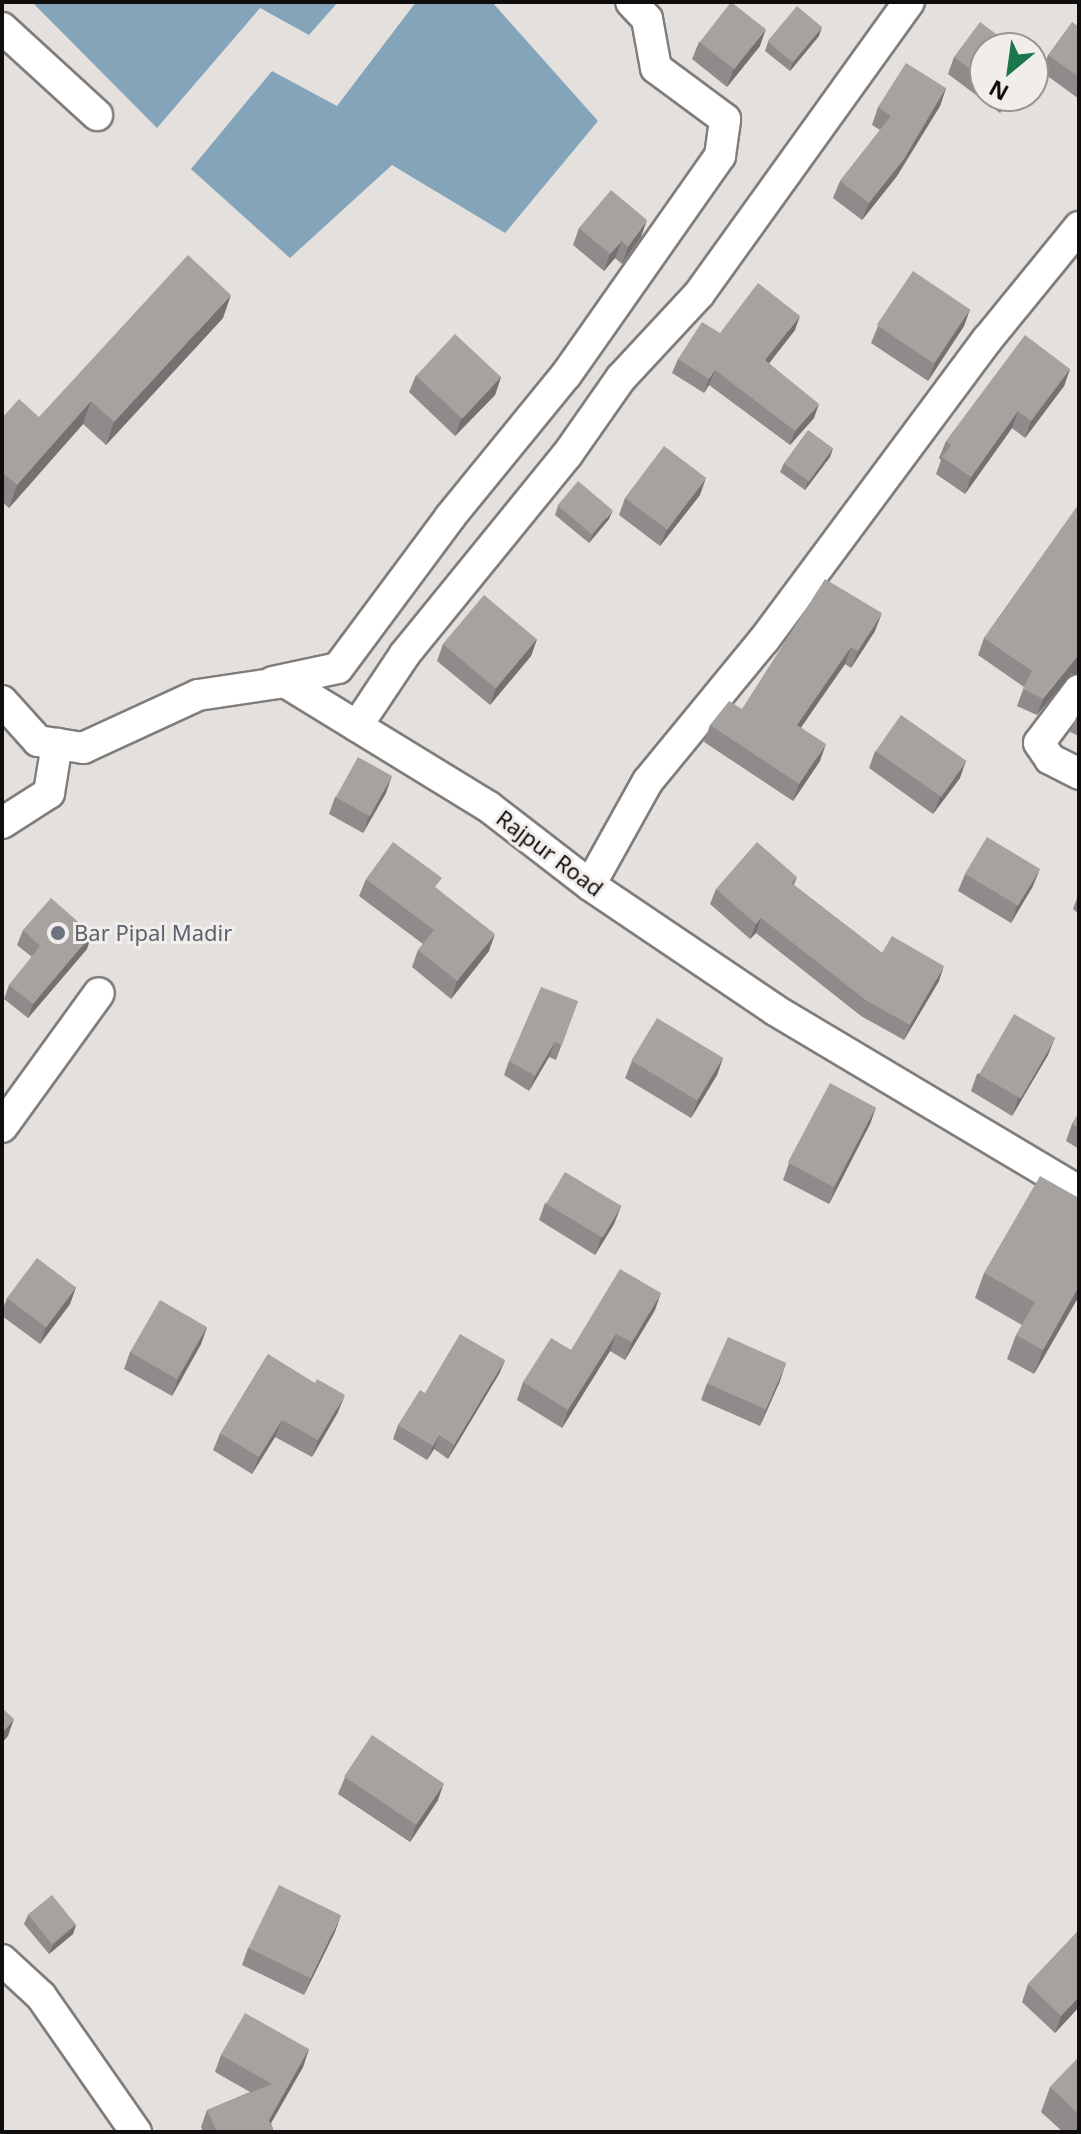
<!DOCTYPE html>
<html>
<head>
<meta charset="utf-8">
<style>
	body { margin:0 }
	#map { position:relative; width:1081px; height:2134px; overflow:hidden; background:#e4e0de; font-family:"Noto Sans",sans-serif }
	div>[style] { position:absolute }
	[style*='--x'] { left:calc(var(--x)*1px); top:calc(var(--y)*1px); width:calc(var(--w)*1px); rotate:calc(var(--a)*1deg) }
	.water>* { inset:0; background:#84a5b9 }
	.roads { filter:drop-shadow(2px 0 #807d7a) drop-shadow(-2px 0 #807d7a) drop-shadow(0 2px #807d7a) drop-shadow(0 -2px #807d7a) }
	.minor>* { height:30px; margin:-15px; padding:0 15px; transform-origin:15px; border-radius:15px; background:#fff }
	.wall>* { inset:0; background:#8f8b8a }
	.shaded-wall>* { inset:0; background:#747170 }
	.building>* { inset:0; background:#a6a2a0; transform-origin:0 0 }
	.dots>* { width:22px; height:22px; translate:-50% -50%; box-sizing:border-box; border:4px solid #f1edeb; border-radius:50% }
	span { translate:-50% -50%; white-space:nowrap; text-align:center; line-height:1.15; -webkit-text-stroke:6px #f1edeb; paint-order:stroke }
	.street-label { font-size:22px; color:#0f0e0d }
	.worship-label { font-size:22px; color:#5b616d }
	.left { translate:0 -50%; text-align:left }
	.frame { position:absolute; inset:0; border:4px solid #0f0e0d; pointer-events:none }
	.north { position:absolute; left:969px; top:32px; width:80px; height:80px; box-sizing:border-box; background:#f1edeb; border:2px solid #979492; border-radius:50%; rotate:209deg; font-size:22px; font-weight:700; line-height:32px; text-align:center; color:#0f0e0d }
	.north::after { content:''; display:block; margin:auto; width:28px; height:36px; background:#1a764b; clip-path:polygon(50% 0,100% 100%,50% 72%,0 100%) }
</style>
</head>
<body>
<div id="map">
	<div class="water">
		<div style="clip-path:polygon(32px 2px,338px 2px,309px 35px,260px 8px,157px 128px)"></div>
		<div style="clip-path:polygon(416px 2px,492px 2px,598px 121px,505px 233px,392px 165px,290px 258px,191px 169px,272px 71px,337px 106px)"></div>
	</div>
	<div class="roads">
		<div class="minor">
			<div style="--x:2;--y:28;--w:129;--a:42.5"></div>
			<div style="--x:273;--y:682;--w:66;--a:-12.2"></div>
			<div style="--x:338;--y:668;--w:188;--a:-53.4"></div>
			<div style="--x:450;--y:517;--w:183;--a:-50.8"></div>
			<div style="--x:566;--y:375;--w:268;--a:-54.9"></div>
			<div style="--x:720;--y:156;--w:37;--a:-82"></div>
			<div style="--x:725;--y:119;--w:86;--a:-143.5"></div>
			<div style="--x:656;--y:68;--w:50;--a:-100.4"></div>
			<div style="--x:647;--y:19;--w:23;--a:-133"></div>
			<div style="--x:1079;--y:690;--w:66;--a:127"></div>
			<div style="--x:1039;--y:743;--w:19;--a:55"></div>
			<div style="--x:1050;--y:759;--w:33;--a:27"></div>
			<div style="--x:2;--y:701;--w:54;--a:48"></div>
			<div style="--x:38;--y:741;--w:46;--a:8.8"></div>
			<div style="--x:83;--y:748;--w:127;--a:-24.7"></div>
			<div style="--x:198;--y:695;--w:88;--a:-8.5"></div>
			<div style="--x:285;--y:682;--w:239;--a:31.5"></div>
			<div style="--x:489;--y:807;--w:128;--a:37.7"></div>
			<div style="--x:590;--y:885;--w:223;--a:34"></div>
			<div style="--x:775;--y:1010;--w:354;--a:30.8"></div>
			<div style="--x:357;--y:726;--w:87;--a:-56.3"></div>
			<div style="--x:405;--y:654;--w:257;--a:-50.9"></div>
			<div style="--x:567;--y:455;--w:94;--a:-55"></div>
			<div style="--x:621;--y:378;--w:115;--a:-47.1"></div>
			<div style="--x:699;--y:294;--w:360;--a:-54.3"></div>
			<div style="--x:2;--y:823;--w:56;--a:-32.6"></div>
			<div style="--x:49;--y:793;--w:50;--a:-80.7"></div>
			<div style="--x:590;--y:885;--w:119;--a:-60.9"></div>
			<div style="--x:648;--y:781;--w:183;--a:-50.6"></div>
			<div style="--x:764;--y:640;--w:374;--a:-53.4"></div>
			<div style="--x:987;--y:340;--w:146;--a:-50.8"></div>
			<div style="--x:2;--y:1127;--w:165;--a:-54.1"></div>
			<div style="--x:2;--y:1960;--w:53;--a:42.7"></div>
			<div style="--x:41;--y:1996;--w:166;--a:55.1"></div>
		</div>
	</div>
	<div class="wall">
		<div style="clip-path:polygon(1079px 27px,1079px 99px,1042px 72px,1048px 55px)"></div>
		<div style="clip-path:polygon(819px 36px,790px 71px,765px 51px,768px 42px)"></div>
		<div style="clip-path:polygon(699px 42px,760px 46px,727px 87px,692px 59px)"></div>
		<div style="clip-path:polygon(985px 48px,985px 96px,1013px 96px,1000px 113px,948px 74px,954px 57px)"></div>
		<div style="clip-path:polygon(946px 88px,940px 106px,897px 176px,862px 220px,833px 198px,840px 181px,880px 130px,872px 125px,878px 107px)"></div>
		<div style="clip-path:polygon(579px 228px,641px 237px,622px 264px,615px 258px,604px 271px,573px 245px)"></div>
		<div style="clip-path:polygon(970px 309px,964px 326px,928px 381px,871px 343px,878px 326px)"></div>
		<div style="clip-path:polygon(223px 318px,106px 445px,83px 424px,9px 508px,2px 502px,2px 418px,39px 417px)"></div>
		<div style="clip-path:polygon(795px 330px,769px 363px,814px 418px,790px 445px,709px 385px,704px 393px,672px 373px,678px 359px,720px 333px)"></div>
		<div style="clip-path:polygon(1070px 369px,1064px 386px,1025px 438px,1012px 428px,965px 494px,936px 474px,941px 460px,939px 458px,946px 441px)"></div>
		<div style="clip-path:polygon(416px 375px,501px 377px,495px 395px,455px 436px,409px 392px)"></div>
		<div style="clip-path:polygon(833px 448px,830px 457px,805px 490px,780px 472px,784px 463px)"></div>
		<div style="clip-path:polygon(700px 495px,660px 546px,619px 515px,625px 498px)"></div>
		<div style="clip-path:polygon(1079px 504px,1079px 674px,1071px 674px,1037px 715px,1017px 706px,1024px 687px,978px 655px,984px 638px)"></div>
		<div style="clip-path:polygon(558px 506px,609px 519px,589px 543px,555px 515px)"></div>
		<div style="clip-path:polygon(875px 631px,851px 668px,845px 664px,801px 727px,820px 761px,793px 801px,704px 742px,710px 725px,742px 709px)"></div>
		<div style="clip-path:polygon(537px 639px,531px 656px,490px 705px,437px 661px,443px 644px)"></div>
		<div style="clip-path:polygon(1079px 711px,1079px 736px,1070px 732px)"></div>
		<div style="clip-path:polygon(875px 751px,960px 778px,933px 814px,869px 768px)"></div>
		<div style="clip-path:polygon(386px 793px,363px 833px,329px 814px,335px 797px)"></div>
		<div style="clip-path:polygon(965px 874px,1033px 886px,1011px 923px,958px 891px)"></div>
		<div style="clip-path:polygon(797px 877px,794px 885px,882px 953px,939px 981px,904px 1040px,861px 1016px,756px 933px,750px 939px,710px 904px,716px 889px)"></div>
		<div style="clip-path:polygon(366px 879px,438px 889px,489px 951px,451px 999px,412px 967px,418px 950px,423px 944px,359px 896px)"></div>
		<div style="clip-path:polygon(1079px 893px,1079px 914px,1073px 909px)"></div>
		<div style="clip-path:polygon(23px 930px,87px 949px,28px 1018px,4px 999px,9px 985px,32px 957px,17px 945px)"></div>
		<div style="clip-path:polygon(578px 1001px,556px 1060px,549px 1057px,529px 1091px,504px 1075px,509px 1061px)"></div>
		<div style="clip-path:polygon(1048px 1055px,1012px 1116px,971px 1091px,977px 1074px)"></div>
		<div style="clip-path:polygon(723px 1058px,717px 1075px,691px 1118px,625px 1078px,632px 1061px)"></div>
		<div style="clip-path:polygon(876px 1107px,870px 1124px,829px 1204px,783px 1180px,789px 1163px)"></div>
		<div style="clip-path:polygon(1079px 1113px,1079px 1149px,1066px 1141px,1072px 1124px)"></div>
		<div style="clip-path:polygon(1079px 1198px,1079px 1296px,1034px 1374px,1007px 1359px,1016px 1335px,1022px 1325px,975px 1298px,984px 1273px)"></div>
		<div style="clip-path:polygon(545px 1203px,621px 1206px,614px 1224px,595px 1255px,539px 1220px)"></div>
		<div style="clip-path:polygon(76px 1287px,70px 1304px,40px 1344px,2px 1316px,2px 1311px,7px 1298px)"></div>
		<div style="clip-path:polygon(655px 1310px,625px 1360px,610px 1351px,562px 1428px,517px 1400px,523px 1382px,571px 1350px)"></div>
		<div style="clip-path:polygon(207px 1327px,201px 1344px,172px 1396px,124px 1369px,130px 1352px)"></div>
		<div style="clip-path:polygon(268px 1354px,338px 1412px,312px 1457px,275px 1437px,252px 1474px,213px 1450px,220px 1433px)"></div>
		<div style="clip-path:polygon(505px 1360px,499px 1374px,448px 1459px,434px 1449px,427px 1460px,393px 1439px,398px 1425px,425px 1393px)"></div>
		<div style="clip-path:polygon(780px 1381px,760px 1426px,701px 1400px,707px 1383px)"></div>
		<div style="clip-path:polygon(345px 1777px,438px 1800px,410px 1842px,338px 1794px)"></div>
		<div style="clip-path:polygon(28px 1915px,76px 1925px,73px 1934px,49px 1954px,24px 1924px)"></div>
		<div style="clip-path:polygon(1079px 1930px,1079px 2007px,1055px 2033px,1022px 2002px,1028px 1984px)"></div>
		<div style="clip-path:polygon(335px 1932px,304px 1995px,242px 1965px,248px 1948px)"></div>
		<div style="clip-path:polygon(309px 2049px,303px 2067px,271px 2123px,274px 2132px,203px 2132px,201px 2127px,207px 2110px,250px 2092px,215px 2072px,221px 2055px)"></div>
		<div style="clip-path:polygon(1079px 2057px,1079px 2132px,1063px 2132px,1041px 2112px,1050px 2087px)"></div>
	</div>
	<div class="shaded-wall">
		<div style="clip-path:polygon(822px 27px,819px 36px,790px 71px,793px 62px)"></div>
		<div style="clip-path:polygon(766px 29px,760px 46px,727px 87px,733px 70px)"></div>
		<div style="clip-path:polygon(946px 88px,940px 106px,897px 176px,862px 220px,869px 203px)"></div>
		<div style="clip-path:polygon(1006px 96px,1013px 96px,1000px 113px)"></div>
		<div style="clip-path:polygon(647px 220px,641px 237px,622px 264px,628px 247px)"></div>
		<div style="clip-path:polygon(622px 241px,615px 258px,604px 271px,610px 254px)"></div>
		<div style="clip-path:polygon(231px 295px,223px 318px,106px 445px,114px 422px)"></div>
		<div style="clip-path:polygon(970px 309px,964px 326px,928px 381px,935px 363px)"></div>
		<div style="clip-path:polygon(800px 316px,795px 330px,760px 375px,765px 360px)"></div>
		<div style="clip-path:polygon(1070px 369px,1064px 386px,1025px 438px,1031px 421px)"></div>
		<div style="clip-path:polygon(715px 370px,709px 385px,704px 393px,709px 379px)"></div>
		<div style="clip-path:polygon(501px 377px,495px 395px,455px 436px,461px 419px)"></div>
		<div style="clip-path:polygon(91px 401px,83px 424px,9px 508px,17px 485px)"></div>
		<div style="clip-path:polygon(819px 404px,814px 418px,790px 445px,795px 431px)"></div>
		<div style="clip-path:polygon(1018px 411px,1012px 428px,965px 494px,971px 477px)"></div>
		<div style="clip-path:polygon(833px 448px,830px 457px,805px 490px,808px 481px)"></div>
		<div style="clip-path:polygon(706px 478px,700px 495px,660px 546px,667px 529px)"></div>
		<div style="clip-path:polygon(613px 510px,609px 519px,589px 543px,593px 534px)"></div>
		<div style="clip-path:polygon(882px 613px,875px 631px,851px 668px,858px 651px)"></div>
		<div style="clip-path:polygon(537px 639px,531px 656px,490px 705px,496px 688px)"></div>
		<div style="clip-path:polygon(851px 647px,845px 664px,791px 742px,797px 725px)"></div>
		<div style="clip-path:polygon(1077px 657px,1079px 657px,1079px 674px,1071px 674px,1037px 715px,1043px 699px)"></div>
		<div style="clip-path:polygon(826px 744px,820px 761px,793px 801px,799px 784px)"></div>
		<div style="clip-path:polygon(966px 761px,960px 778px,933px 814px,940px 797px)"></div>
		<div style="clip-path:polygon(392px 776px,386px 793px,363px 833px,369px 816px)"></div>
		<div style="clip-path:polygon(1040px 869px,1033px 886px,1011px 923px,1017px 906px)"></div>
		<div style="clip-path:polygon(761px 918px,756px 933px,750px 939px,756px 924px)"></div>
		<div style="clip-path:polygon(92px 934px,87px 949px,28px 1018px,33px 1004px)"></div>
		<div style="clip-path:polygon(495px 934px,489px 951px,451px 999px,457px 981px)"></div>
		<div style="clip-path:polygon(944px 966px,939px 981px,904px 1040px,910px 1025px)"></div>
		<div style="clip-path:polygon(1055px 1038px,1048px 1055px,1012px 1116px,1018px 1099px)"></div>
		<div style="clip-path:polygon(555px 1042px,549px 1057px,529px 1091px,535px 1076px)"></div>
		<div style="clip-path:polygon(723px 1058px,717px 1075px,691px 1118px,698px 1100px)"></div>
		<div style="clip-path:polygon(876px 1107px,870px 1124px,829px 1204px,835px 1187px)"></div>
		<div style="clip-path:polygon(621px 1206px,614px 1224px,595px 1255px,601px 1238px)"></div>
		<div style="clip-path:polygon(1079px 1286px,1079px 1296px,1034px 1374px,1043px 1350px)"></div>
		<div style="clip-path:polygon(76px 1287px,70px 1304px,40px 1344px,46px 1327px)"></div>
		<div style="clip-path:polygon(661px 1293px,655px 1310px,625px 1360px,632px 1342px)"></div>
		<div style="clip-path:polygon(207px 1327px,201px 1344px,172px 1396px,178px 1379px)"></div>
		<div style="clip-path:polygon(616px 1334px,610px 1351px,562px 1428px,568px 1410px)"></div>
		<div style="clip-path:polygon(505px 1360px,499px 1374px,448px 1459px,454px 1445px)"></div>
		<div style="clip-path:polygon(786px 1363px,780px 1381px,760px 1426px,766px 1409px)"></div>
		<div style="clip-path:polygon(345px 1395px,338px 1412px,312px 1457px,318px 1440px)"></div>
		<div style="clip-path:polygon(282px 1420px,275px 1437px,252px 1474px,259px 1457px)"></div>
		<div style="clip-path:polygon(439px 1435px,434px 1449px,427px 1460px,433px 1446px)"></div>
		<div style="clip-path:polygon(14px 1719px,8px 1736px,2px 1743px,2px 1733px)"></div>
		<div style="clip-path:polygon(444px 1783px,438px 1800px,410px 1842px,416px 1825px)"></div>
		<div style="clip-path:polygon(341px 1915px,335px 1932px,304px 1995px,311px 1978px)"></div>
		<div style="clip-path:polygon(76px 1925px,73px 1934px,49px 1954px,53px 1945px)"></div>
		<div style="clip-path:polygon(1079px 1997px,1079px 2007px,1055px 2033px,1061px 2016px)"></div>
		<div style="clip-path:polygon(309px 2049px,303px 2067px,266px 2132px,269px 2120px)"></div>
	</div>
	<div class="building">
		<div style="left:731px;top:2px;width:44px;height:51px;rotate:38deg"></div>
		<div style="left:797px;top:6px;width:33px;height:46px;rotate:40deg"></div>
		<div style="clip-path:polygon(980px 22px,1015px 48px,985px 48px,985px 80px,954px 57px)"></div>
		<div style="clip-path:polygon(1072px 22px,1079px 27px,1079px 77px,1048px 55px)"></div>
		<div style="clip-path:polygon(906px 63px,946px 88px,904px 159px,869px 203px,840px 181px,891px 116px,878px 107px)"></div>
		<div style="clip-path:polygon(611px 190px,647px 220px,628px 247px,622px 241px,610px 254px,579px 228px)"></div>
		<div style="clip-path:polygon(188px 255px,231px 295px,114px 422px,91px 401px,17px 485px,2px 472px,2px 418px,19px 399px,39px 417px)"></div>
		<div style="left:913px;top:271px;width:69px;height:65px;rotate:34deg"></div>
		<div style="clip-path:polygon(758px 283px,800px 316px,765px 360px,819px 404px,795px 431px,715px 370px,709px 379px,678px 359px,702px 322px,720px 333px)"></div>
		<div style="left:455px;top:334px;width:63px;height:57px;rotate:43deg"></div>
		<div style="clip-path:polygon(1025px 335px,1070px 369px,1031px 421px,1018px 411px,971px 477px,942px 457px,951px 445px,946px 441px)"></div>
		<div style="left:808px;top:430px;width:31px;height:41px;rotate:36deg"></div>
		<div style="left:664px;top:446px;width:53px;height:65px;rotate:37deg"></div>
		<div style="left:578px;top:481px;width:45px;height:32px;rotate:40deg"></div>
		<div style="clip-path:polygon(1079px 504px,1079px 657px,1077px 657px,1043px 699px,1023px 689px,1032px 671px,984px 638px)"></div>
		<div style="clip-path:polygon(825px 579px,882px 613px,858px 651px,851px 647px,797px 725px,826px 744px,799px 784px,710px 725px,729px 701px,742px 709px)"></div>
		<div style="left:484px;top:595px;width:69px;height:64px;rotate:40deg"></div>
		<div style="left:901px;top:715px;width:80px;height:44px;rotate:35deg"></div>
		<div style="left:358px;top:757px;width:39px;height:46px;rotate:29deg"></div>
		<div style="left:987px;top:837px;width:62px;height:43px;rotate:31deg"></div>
		<div style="clip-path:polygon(393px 842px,442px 878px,435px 887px,495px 934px,457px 981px,418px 950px,434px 930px,366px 879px)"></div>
		<div style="clip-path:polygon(757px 842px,797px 877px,791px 883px,882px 953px,892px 936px,944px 966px,910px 1025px,867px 1001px,761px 918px,756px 924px,716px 889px)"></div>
		<div style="clip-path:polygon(51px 898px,92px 934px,33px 1004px,9px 985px,40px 946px,23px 930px)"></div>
		<div style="clip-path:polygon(541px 987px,578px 1001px,562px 1045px,555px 1042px,535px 1076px,509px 1061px)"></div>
		<div style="left:1014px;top:1014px;width:48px;height:70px;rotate:30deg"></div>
		<div style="left:657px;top:1018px;width:77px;height:50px;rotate:31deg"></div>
		<div style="left:830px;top:1083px;width:52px;height:90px;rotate:28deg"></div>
		<div style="clip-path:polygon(1079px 1113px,1079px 1128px,1072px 1124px)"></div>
		<div style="left:565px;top:1172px;width:66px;height:37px;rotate:31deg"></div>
		<div style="clip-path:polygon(1040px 1176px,1079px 1198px,1079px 1286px,1043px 1350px,1016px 1335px,1035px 1302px,984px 1273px)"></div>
		<div style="left:37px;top:1258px;width:49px;height:50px;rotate:37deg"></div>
		<div style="clip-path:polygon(620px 1269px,661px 1293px,632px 1342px,616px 1334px,568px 1410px,523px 1382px,551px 1338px,571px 1350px)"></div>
		<div style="left:160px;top:1300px;width:54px;height:60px;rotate:30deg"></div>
		<div style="clip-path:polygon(460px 1334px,505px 1360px,454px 1445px,439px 1435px,433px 1446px,398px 1425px,420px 1390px,425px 1393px)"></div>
		<div style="left:728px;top:1337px;width:64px;height:51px;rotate:24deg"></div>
		<div style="clip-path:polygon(268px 1354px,315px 1383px,317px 1379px,345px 1395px,318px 1440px,282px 1420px,259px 1457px,220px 1433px)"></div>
		<div style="clip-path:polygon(2px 1708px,14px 1719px,2px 1733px)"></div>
		<div style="left:372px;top:1735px;width:87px;height:50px;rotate:34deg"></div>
		<div style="left:279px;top:1885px;width:69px;height:70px;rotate:26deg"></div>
		<div style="left:52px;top:1895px;width:38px;height:31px;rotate:51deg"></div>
		<div style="clip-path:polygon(1079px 1930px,1079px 1997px,1061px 2016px,1028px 1984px)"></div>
		<div style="clip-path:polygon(245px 2013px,309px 2049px,269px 2120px,274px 2132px,217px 2132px,207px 2110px,272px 2084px,221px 2055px)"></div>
		<div style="clip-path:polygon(1079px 2057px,1079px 2114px,1050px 2087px)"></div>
	</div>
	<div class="dots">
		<div style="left:58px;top:933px;background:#6b7280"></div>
	</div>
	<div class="street-label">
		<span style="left:550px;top:853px;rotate:37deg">Rajpur Road</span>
	</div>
	<div class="worship-label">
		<span class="left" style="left:74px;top:933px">Bar Pipal Madir</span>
	</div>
	<div class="frame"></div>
	<div class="north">N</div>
</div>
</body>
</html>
